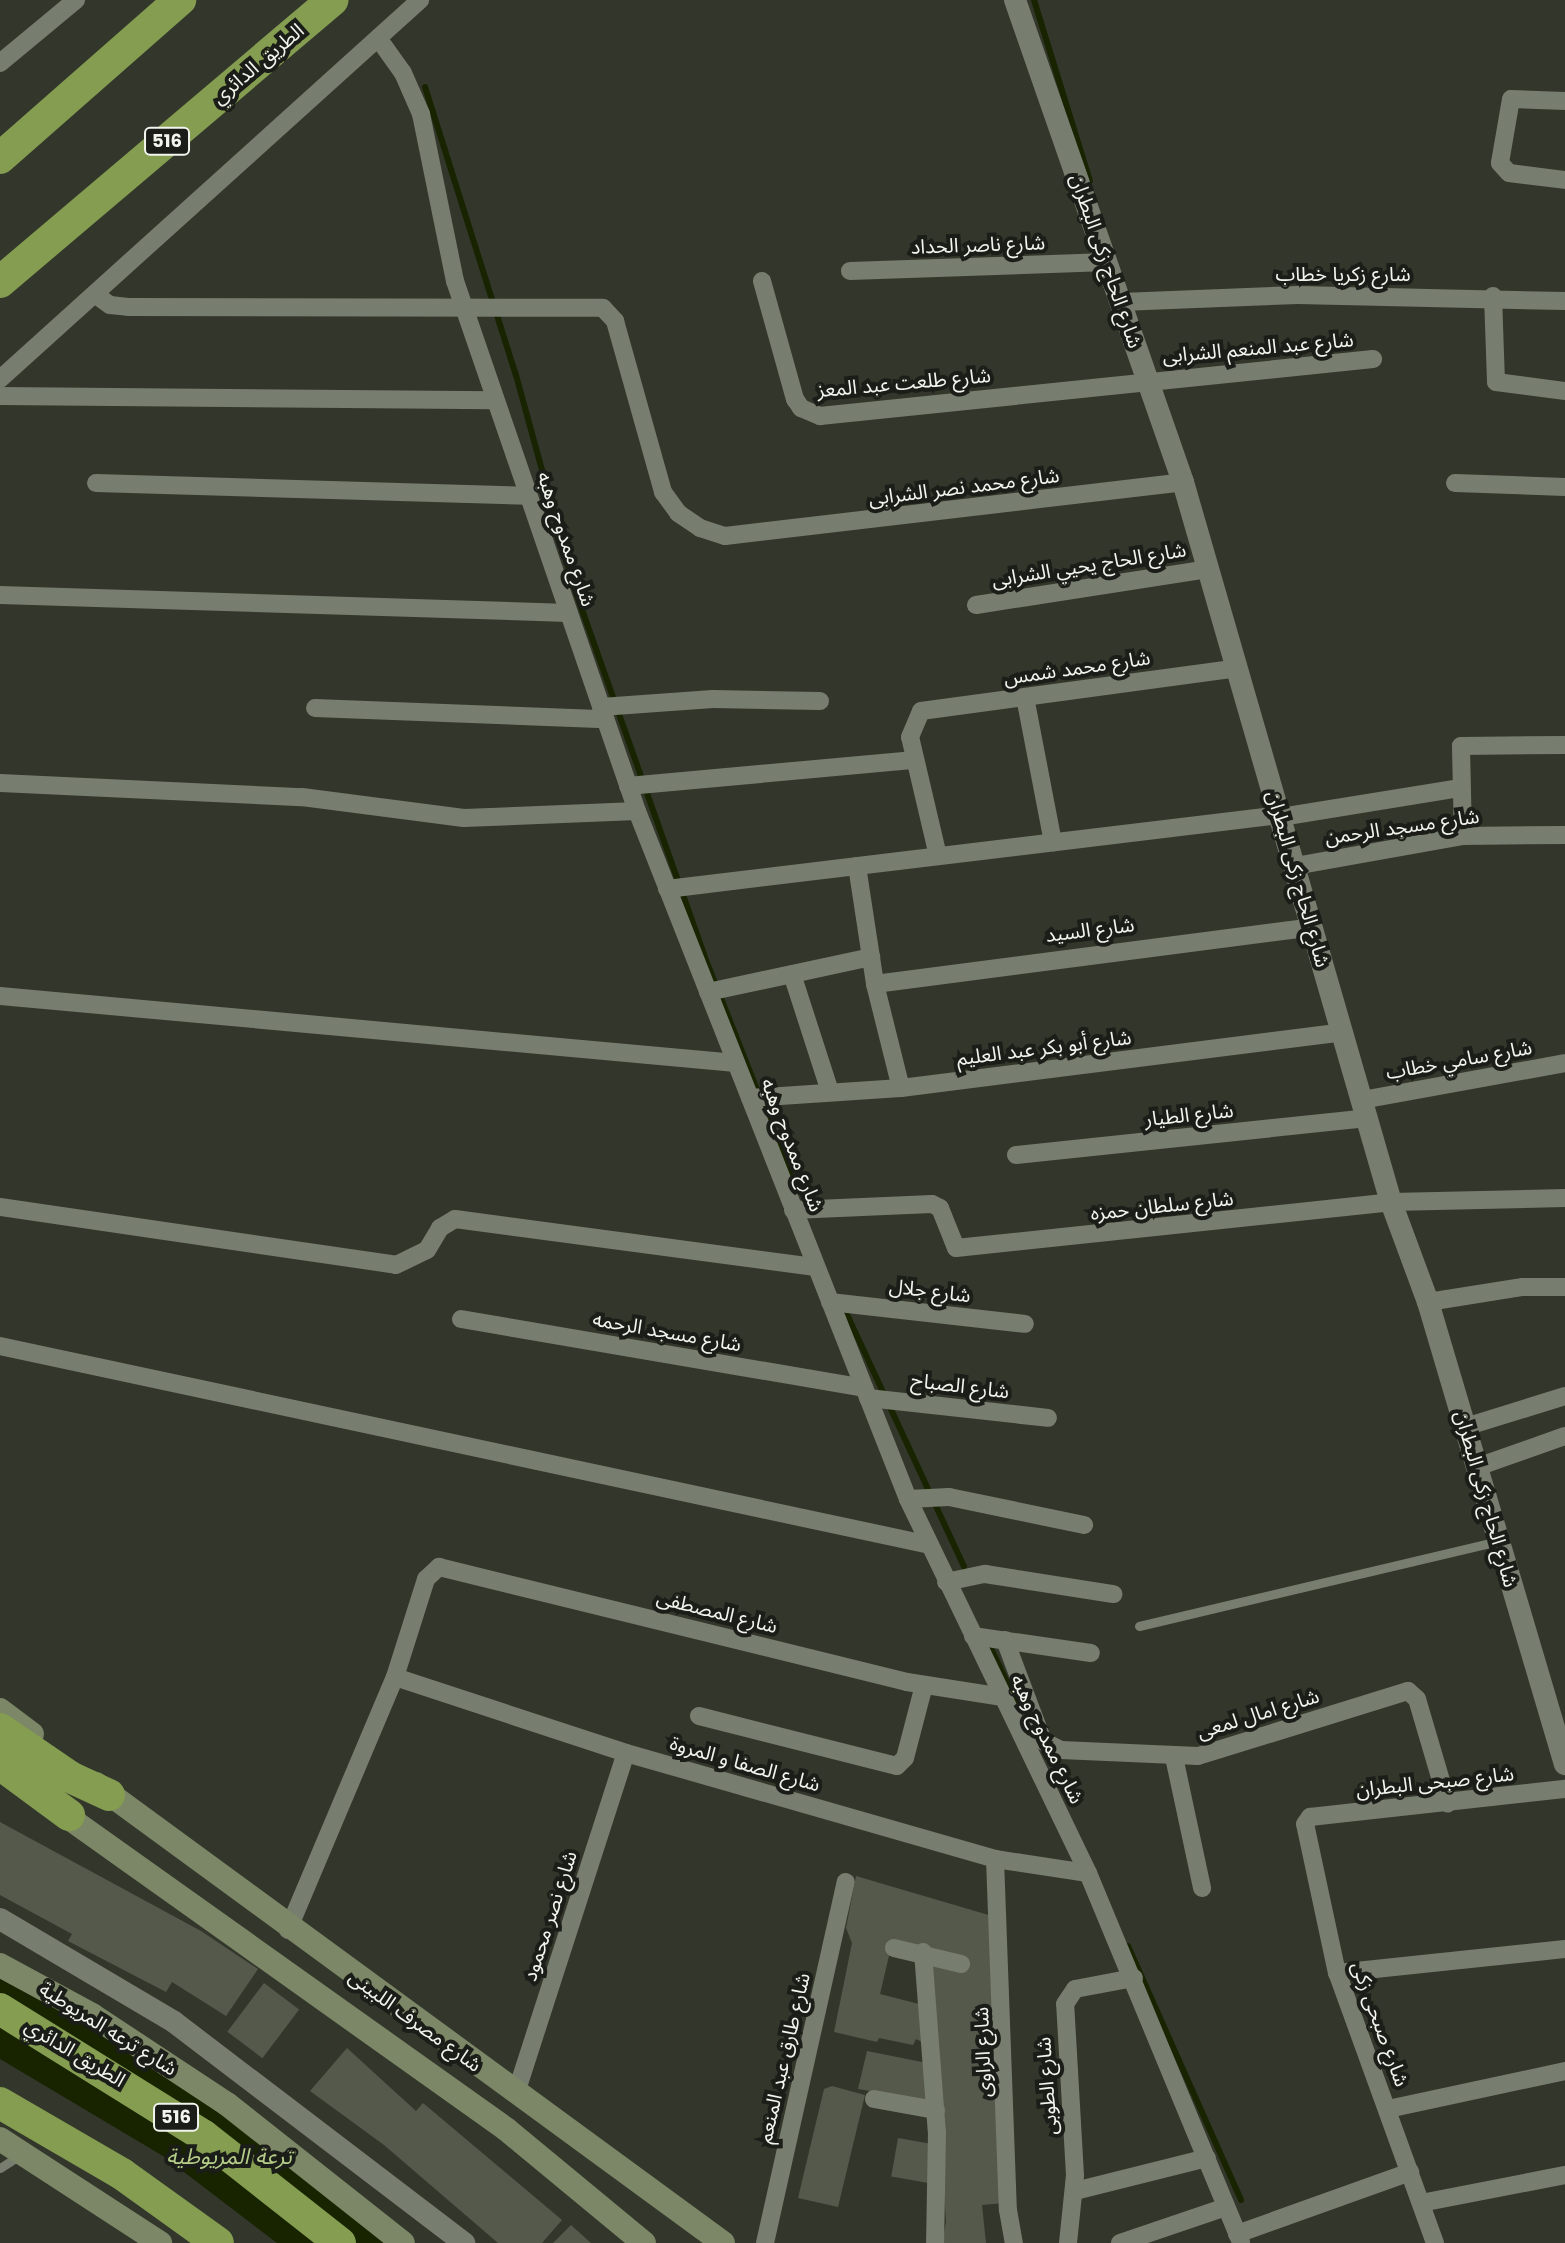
<!DOCTYPE html>
<html>
<head>
<meta charset="utf-8">
<style>
	body { margin:0 }
	#map { position:relative; width:1565px; height:2243px; overflow:hidden; background:#33372b; font-family:Poppins,"Noto Sans Arabic",sans-serif }
	div>[style] { position:absolute }
	[style*='--x'] { left:calc(var(--x)*1px); top:calc(var(--y)*1px); width:calc(var(--w)*1px); rotate:calc(var(--a)*1deg) }
	.water>* { inset:0; background:#182300 }
	.stream>* { height:6px; margin:-3px; padding:0 3px; transform-origin:3px; border-radius:3px; background:#182300 }
	.building>* { inset:0; background:#54594c; transform-origin:0 0 }
	.service>* { height:9px; margin:-4.5px; padding:0 4.5px; transform-origin:4.5px; border-radius:4.5px; background:#777d6f }
	.minor>* { height:18px; margin:-9px; padding:0 9px; transform-origin:9px; border-radius:9px; background:#777d6f }
	.tertiary>* { height:22px; margin:-11px; padding:0 11px; transform-origin:11px; border-radius:11px; background:#777d6f }
	.secondary>* { height:24px; margin:-12px; padding:0 12px; transform-origin:12px; border-radius:12px; background:#7b8766 }
	.motorway>* { height:32px; margin:-16px; padding:0 16px; transform-origin:16px; border-radius:16px; background:#849d50 }
	span { translate:-50% -50%; white-space:nowrap; text-align:center; line-height:1.15; -webkit-text-stroke:8px #1b1d18; paint-order:stroke }
	.shield-label span { padding:2px 6px; background:#1b1d18; border:2px solid; border-radius:6px; -webkit-text-stroke-width:0 }
	.shield-label { font-size:18px; color:#f2f5ed; font-weight:700 }
	.street-label { font-size:20px; color:#f2f5ed }
	.water-label { font-size:22px; color:#b5cd89; font-style:italic }
</style>
</head>
<body>
<div id="map">
	<div class="water">
		<div style="clip-path:polygon(0 1979px,120px 2042px,245px 2119px,391px 2243px,277px 2243px,163px 2156px,0 2059px)"></div>
	</div>
	<div class="stream">
		<div style="--x:1034;--y:0;--w:189;--a:72.8"></div>
		<div style="--x:425;--y:87;--w:302;--a:72.5"></div>
		<div style="--x:516;--y:375;--w:220;--a:74.7"></div>
		<div style="--x:574;--y:587;--w:390;--a:70.5"></div>
		<div style="--x:704;--y:955;--w:254;--a:68.5"></div>
		<div style="--x:844;--y:1308;--w:285;--a:65.1"></div>
		<div style="--x:989;--y:1644;--w:68;--a:64.9"></div>
		<div style="--x:1128;--y:1946;--w:278;--a:66"></div>
	</div>
	<div class="building">
		<div style="clip-path:polygon(0 1822px,201px 1931px,258px 1969px,226px 2016px,172px 1982px,166px 1992px,68px 1941px,72px 1934px,0 1895px)"></div>
		<div style="clip-path:polygon(856px 1876px,992px 1916px,1005px 2203px,982px 2205px,986px 2243px,942px 2243px,946px 2222px,930px 1964px,892px 1943px,880px 1994px,919px 2004px,922px 2042px,916px 2039px,913px 2045px,879px 2038px,877px 2042px,834px 2032px,852px 1943px,846px 1928px)"></div>
		<div style="left:264px;top:1983px;width:44px;height:61px;rotate:37deg"></div>
		<div style="clip-path:polygon(347px 2048px,416px 2111px,423px 2103px,562px 2220px,542px 2243px,498px 2243px,384px 2145px,310px 2091px)"></div>
		<div style="clip-path:polygon(867px 2051px,927px 2063px,930px 2101px,858px 2089px)"></div>
		<div style="clip-path:polygon(832px 2086px,865px 2095px,838px 2207px,798px 2198px,824px 2089px)"></div>
		<div style="left:898px;top:2138px;width:39px;height:39px;rotate:10deg"></div>
		<div style="clip-path:polygon(571px 2225px,591px 2243px,553px 2243px)"></div>
	</div>
	<div class="service">
		<div style="--x:1139;--y:1626;--w:370;--a:-13.3"></div>
		<div style="--x:0;--y:2168;--w:24;--a:-33"></div>
	</div>
	<div class="minor">
		<div style="--x:378;--y:38;--w:43;--a:54.5"></div>
		<div style="--x:403;--y:73;--w:45;--a:66.3"></div>
		<div style="--x:421;--y:114;--w:170;--a:78.5"></div>
		<div style="--x:455;--y:281;--w:560;--a:71.05"></div>
		<div style="--x:637;--y:811;--w:739;--a:68.5"></div>
		<div style="--x:908;--y:1499;--w:415;--a:64.3"></div>
		<div style="--x:1088;--y:1873;--w:400;--a:67.5"></div>
		<div style="--x:0;--y:63;--w:99;--a:-39.7"></div>
		<div style="--x:1565;--y:101;--w:54;--a:-177.9"></div>
		<div style="--x:1511;--y:99;--w:65;--a:99.8"></div>
		<div style="--x:1500;--y:163;--w:13;--a:48"></div>
		<div style="--x:1509;--y:173;--w:56;--a:7.1"></div>
		<div style="--x:850;--y:271;--w:258;--a:-2"></div>
		<div style="--x:762;--y:281;--w:123;--a:74.4"></div>
		<div style="--x:795;--y:399;--w:11;--a:56"></div>
		<div style="--x:801;--y:408;--w:21;--a:23"></div>
		<div style="--x:820;--y:416;--w:556;--a:-5.88"></div>
		<div style="--x:96;--y:295;--w:17;--a:36"></div>
		<div style="--x:110;--y:305;--w:18;--a:6"></div>
		<div style="--x:128;--y:307;--w:475;--a:0.1"></div>
		<div style="--x:603;--y:308;--w:18;--a:47"></div>
		<div style="--x:615;--y:321;--w:178;--a:74.3"></div>
		<div style="--x:663;--y:492;--w:26;--a:54"></div>
		<div style="--x:678;--y:513;--w:27;--a:34"></div>
		<div style="--x:700;--y:528;--w:26;--a:18"></div>
		<div style="--x:725;--y:536;--w:461;--a:-6.7"></div>
		<div style="--x:1493;--y:296;--w:86;--a:88"></div>
		<div style="--x:1496;--y:382;--w:70;--a:7.4"></div>
		<div style="--x:1121;--y:302;--w:177;--a:-2.3"></div>
		<div style="--x:1298;--y:295;--w:267;--a:1.3"></div>
		<div style="--x:0;--y:379;--w:566;--a:-42.06"></div>
		<div style="--x:0;--y:396;--w:495;--a:0.5"></div>
		<div style="--x:96;--y:483;--w:432;--a:1.7"></div>
		<div style="--x:1455;--y:483;--w:110;--a:2.1"></div>
		<div style="--x:0;--y:595;--w:569;--a:1.81"></div>
		<div style="--x:976;--y:605;--w:236;--a:-8.8"></div>
		<div style="--x:1025;--y:697;--w:148;--a:79.1"></div>
		<div style="--x:601;--y:707;--w:112;--a:-4.1"></div>
		<div style="--x:713;--y:699;--w:107;--a:1.1"></div>
		<div style="--x:315;--y:708;--w:290;--a:2.2"></div>
		<div style="--x:0;--y:783;--w:302;--a:2.7"></div>
		<div style="--x:302;--y:797;--w:163;--a:7.4"></div>
		<div style="--x:464;--y:818;--w:173;--a:-2.3"></div>
		<div style="--x:628;--y:786;--w:288;--a:-5.2"></div>
		<div style="--x:1281;--y:817;--w:182;--a:-9.2"></div>
		<div style="--x:1463;--y:836;--w:90;--a:-91.3"></div>
		<div style="--x:1461;--y:746;--w:104;--a:-0.6"></div>
		<div style="--x:938;--y:856;--w:122;--a:-103.2"></div>
		<div style="--x:910;--y:737;--w:28;--a:-67"></div>
		<div style="--x:921;--y:711;--w:320;--a:-7.7"></div>
		<div style="--x:857;--y:866;--w:119;--a:81.3"></div>
		<div style="--x:875;--y:984;--w:107;--a:76"></div>
		<div style="--x:1295;--y:866;--w:171;--a:-10.1"></div>
		<div style="--x:1463;--y:836;--w:102;--a:-0.6"></div>
		<div style="--x:667;--y:889;--w:617;--a:-6.88"></div>
		<div style="--x:792;--y:974;--w:124;--a:72.1"></div>
		<div style="--x:875;--y:984;--w:441;--a:-7.4"></div>
		<div style="--x:708;--y:992;--w:167;--a:-12.1"></div>
		<div style="--x:0;--y:996;--w:739;--a:5.2"></div>
		<div style="--x:750;--y:1098;--w:151;--a:-3.8"></div>
		<div style="--x:901;--y:1088;--w:445;--a:-7.2"></div>
		<div style="--x:1362;--y:1100;--w:206;--a:-10.3"></div>
		<div style="--x:1016;--y:1155;--w:353;--a:-6"></div>
		<div style="--x:0;--y:1207;--w:400;--a:8.3"></div>
		<div style="--x:396;--y:1265;--w:34;--a:-26"></div>
		<div style="--x:427;--y:1250;--w:26;--a:-59"></div>
		<div style="--x:440;--y:1228;--w:17;--a:-31"></div>
		<div style="--x:455;--y:1219;--w:364;--a:7.6"></div>
		<div style="--x:793;--y:1210;--w:139;--a:-2.5"></div>
		<div style="--x:932;--y:1204;--w:9;--a:27"></div>
		<div style="--x:940;--y:1208;--w:43;--a:68.2"></div>
		<div style="--x:956;--y:1248;--w:437;--a:-6"></div>
		<div style="--x:1391;--y:1202;--w:174;--a:-1.3"></div>
		<div style="--x:830;--y:1302;--w:196;--a:6.4"></div>
		<div style="--x:1428;--y:1302;--w:96;--a:-9"></div>
		<div style="--x:1523;--y:1287;--w:42;--a:0"></div>
		<div style="--x:461;--y:1319;--w:409;--a:9.7"></div>
		<div style="--x:0;--y:1346;--w:951;--a:12.08"></div>
		<div style="--x:868;--y:1398;--w:181;--a:6.3"></div>
		<div style="--x:1465;--y:1427;--w:105;--a:-17.2"></div>
		<div style="--x:1477;--y:1467;--w:93;--a:-19.4"></div>
		<div style="--x:908;--y:1499;--w:41;--a:-2.8"></div>
		<div style="--x:949;--y:1497;--w:138;--a:11.7"></div>
		<div style="--x:946;--y:1582;--w:40;--a:-12"></div>
		<div style="--x:985;--y:1574;--w:130;--a:8.9"></div>
		<div style="--x:973;--y:1636;--w:119;--a:8.2"></div>
		<div style="--x:1005;--y:1640;--w:108;--a:69.4"></div>
		<div style="--x:1043;--y:1741;--w:20;--a:27"></div>
		<div style="--x:1061;--y:1750;--w:137;--a:2.5"></div>
		<div style="--x:1198;--y:1756;--w:220;--a:-17.2"></div>
		<div style="--x:1408;--y:1691;--w:12;--a:42"></div>
		<div style="--x:1417;--y:1699;--w:109;--a:73.6"></div>
		<div style="--x:395;--y:1677;--w:243;--a:18.2"></div>
		<div style="--x:626;--y:1753;--w:384;--a:16"></div>
		<div style="--x:995;--y:1859;--w:94;--a:8.6"></div>
		<div style="--x:699;--y:1716;--w:204;--a:14.2"></div>
		<div style="--x:897;--y:1766;--w:11;--a:-45"></div>
		<div style="--x:905;--y:1758;--w:75;--a:-75.4"></div>
		<div style="--x:1174;--y:1757;--w:134;--a:77.9"></div>
		<div style="--x:995;--y:1859;--w:351;--a:87.9"></div>
		<div style="--x:1008;--y:2210;--w:34;--a:80"></div>
		<div style="--x:288;--y:1930;--w:275;--a:-67.1"></div>
		<div style="--x:395;--y:1677;--w:103;--a:-72.4"></div>
		<div style="--x:426;--y:1579;--w:18;--a:-43"></div>
		<div style="--x:439;--y:1567;--w:482;--a:13.8"></div>
		<div style="--x:907;--y:1682;--w:97;--a:8.9"></div>
		<div style="--x:894;--y:1948;--w:69;--a:13.4"></div>
		<div style="--x:923;--y:1952;--w:181;--a:85.6"></div>
		<div style="--x:937;--y:2132;--w:111;--a:91"></div>
		<div style="--x:1337;--y:1973;--w:229;--a:-6"></div>
		<div style="--x:516;--y:2093;--w:357;--a:-72.1"></div>
		<div style="--x:874;--y:2099;--w:63;--a:10.1"></div>
		<div style="--x:1388;--y:2109;--w:181;--a:-12.1"></div>
		<div style="--x:1075;--y:2191;--w:136;--a:-14"></div>
		<div style="--x:1421;--y:2203;--w:147;--a:-11"></div>
		<div style="--x:1237;--y:2234;--w:184;--a:-19.7"></div>
		<div style="--x:765;--y:2243;--w:370;--a:-77.4"></div>
		<div style="--x:1068;--y:2243;--w:68;--a:-84.1"></div>
		<div style="--x:1075;--y:2175;--w:171;--a:-93.3"></div>
		<div style="--x:1065;--y:2004;--w:18;--a:-56"></div>
		<div style="--x:1075;--y:1989;--w:60;--a:-10.6"></div>
		<div style="--x:1120;--y:2243;--w:112;--a:-18.8"></div>
		<div style="--x:1435;--y:2243;--w:287;--a:-109.9"></div>
		<div style="--x:1337;--y:1973;--w:152;--a:-102.1"></div>
		<div style="--x:1305;--y:1824;--w:9;--a:-54"></div>
		<div style="--x:1310;--y:1817;--w:257;--a:-6.3"></div>
	</div>
	<div class="tertiary">
		<div style="--x:1015;--y:0;--w:510;--a:70.78"></div>
		<div style="--x:1183;--y:482;--w:749;--a:73.89"></div>
		<div style="--x:1391;--y:1202;--w:107;--a:69.7"></div>
		<div style="--x:1428;--y:1302;--w:482;--a:73.5"></div>
		<div style="--x:0;--y:1919;--w:202;--a:30.6"></div>
		<div style="--x:174;--y:2022;--w:365;--a:37.3"></div>
	</div>
	<div class="secondary">
		<div style="--x:0;--y:1710;--w:40;--a:37"></div>
		<div style="--x:96;--y:1784;--w:777;--a:36.21"></div>
		<div style="--x:55;--y:1808;--w:554;--a:35.44"></div>
		<div style="--x:506;--y:2129;--w:179;--a:39.6"></div>
		<div style="--x:0;--y:1965;--w:105;--a:28.5"></div>
		<div style="--x:92;--y:2015;--w:162;--a:33.4"></div>
		<div style="--x:227;--y:2104;--w:224;--a:38.3"></div>
		<div style="--x:0;--y:2139;--w:191;--a:33"></div>
	</div>
	<div class="motorway">
		<div style="--x:0;--y:158;--w:240;--a:-41.3"></div>
		<div style="--x:0;--y:282;--w:436;--a:-40.3"></div>
		<div style="--x:0;--y:1729;--w:85;--a:34.4"></div>
		<div style="--x:70;--y:1777;--w:43;--a:24.8"></div>
		<div style="--x:0;--y:1764;--w:86;--a:36.5"></div>
		<div style="--x:0;--y:2009;--w:240;--a:31.9"></div>
		<div style="--x:204;--y:2136;--w:173;--a:38.2"></div>
		<div style="--x:0;--y:2103;--w:141;--a:30.2"></div>
		<div style="--x:122;--y:2174;--w:118;--a:35.7"></div>
	</div>
	<div class="shield-label">
		<span style="left:167px;top:141px">516</span>
		<span style="left:176px;top:2117px">516</span>
	</div>
	<div class="street-label">
		<span style="left:258px;top:64px;rotate:-40deg">الطريق الدائري</span>
		<span style="left:978px;top:245px;rotate:-2deg">شارع ناصر الحداد</span>
		<span style="left:1106px;top:261px;rotate:71deg">شارع الحاج زكى البطران</span>
		<span style="left:1343px;top:274px">شارع زكريا خطاب</span>
		<span style="left:1258px;top:348px;rotate:-5deg">شارع عبد المنعم الشرابى</span>
		<span style="left:904px;top:383px;rotate:-5deg">شارع طلعت عبد المعز</span>
		<span style="left:964px;top:487px;rotate:-7deg">شارع محمد نصر الشرابى</span>
		<span style="left:566px;top:539px;rotate:71deg">شارع ممدوح وهبه</span>
		<span style="left:1089px;top:565px;rotate:-9deg">شارع الحاج يحيي الشرابى</span>
		<span style="left:1077px;top:668px;rotate:-8deg">شارع محمد شمس</span>
		<span style="left:1402px;top:827px;rotate:-8deg">شارع مسجد الرحمن</span>
		<span style="left:1298px;top:879px;rotate:74deg">شارع الحاج زكى البطران</span>
		<span style="left:1090px;top:930px;rotate:-7deg">شارع السيد</span>
		<span style="left:1044px;top:1048px;rotate:-7deg">شارع أبو بكر عبد العليم</span>
		<span style="left:1459px;top:1060px;rotate:-10deg">شارع سامي خطاب</span>
		<span style="left:1189px;top:1115px;rotate:-6deg">شارع الطيار</span>
		<span style="left:792px;top:1145px;rotate:69deg">شارع ممدوح وهبه</span>
		<span style="left:1162px;top:1206px;rotate:-6deg">شارع سلطان حمزه</span>
		<span style="left:930px;top:1291px;rotate:7deg">شارع جلال</span>
		<span style="left:667px;top:1332px;rotate:10deg">شارع مسجد الرحمه</span>
		<span style="left:960px;top:1386px;rotate:7deg">شارع الصباح</span>
		<span style="left:1486px;top:1499px;rotate:74deg">شارع الحاج زكى البطران</span>
		<span style="left:717px;top:1612px;rotate:14deg">شارع المصطفى</span>
		<span style="left:1258px;top:1714px;rotate:-17deg">شارع امال لمعى</span>
		<span style="left:1047px;top:1739px;rotate:64deg">شارع ممدوح وهبه</span>
		<span style="left:745px;top:1764px;rotate:16deg">شارع الصفا و المروة</span>
		<span style="left:1435px;top:1782px;rotate:-6deg">شارع صبحى البطران</span>
		<span style="left:550px;top:1916px;rotate:-72deg">شارع نصر محمود</span>
		<span style="left:415px;top:2021px;rotate:36deg">شارع مصرف اللبينى</span>
		<span style="left:1380px;top:2024px;rotate:70deg">شارع صبحى زكى</span>
		<span style="left:108px;top:2029px;rotate:32deg">شارع ترعه المريوطية</span>
		<span style="left:983px;top:2052px;rotate:-92deg">شارع الراوى</span>
		<span style="left:75px;top:2053px;rotate:31deg">الطريق الدائري</span>
		<span style="left:784px;top:2058px;rotate:-77deg">شارع طارق عبد المنعم</span>
		<span style="left:1047px;top:2086px;rotate:-94deg">شارع الطوبى</span>
	</div>
	<div class="water-label">
		<span style="left:229px;top:2157px">ترعة المريوطية</span>
	</div>
</div>
</body>
</html>
